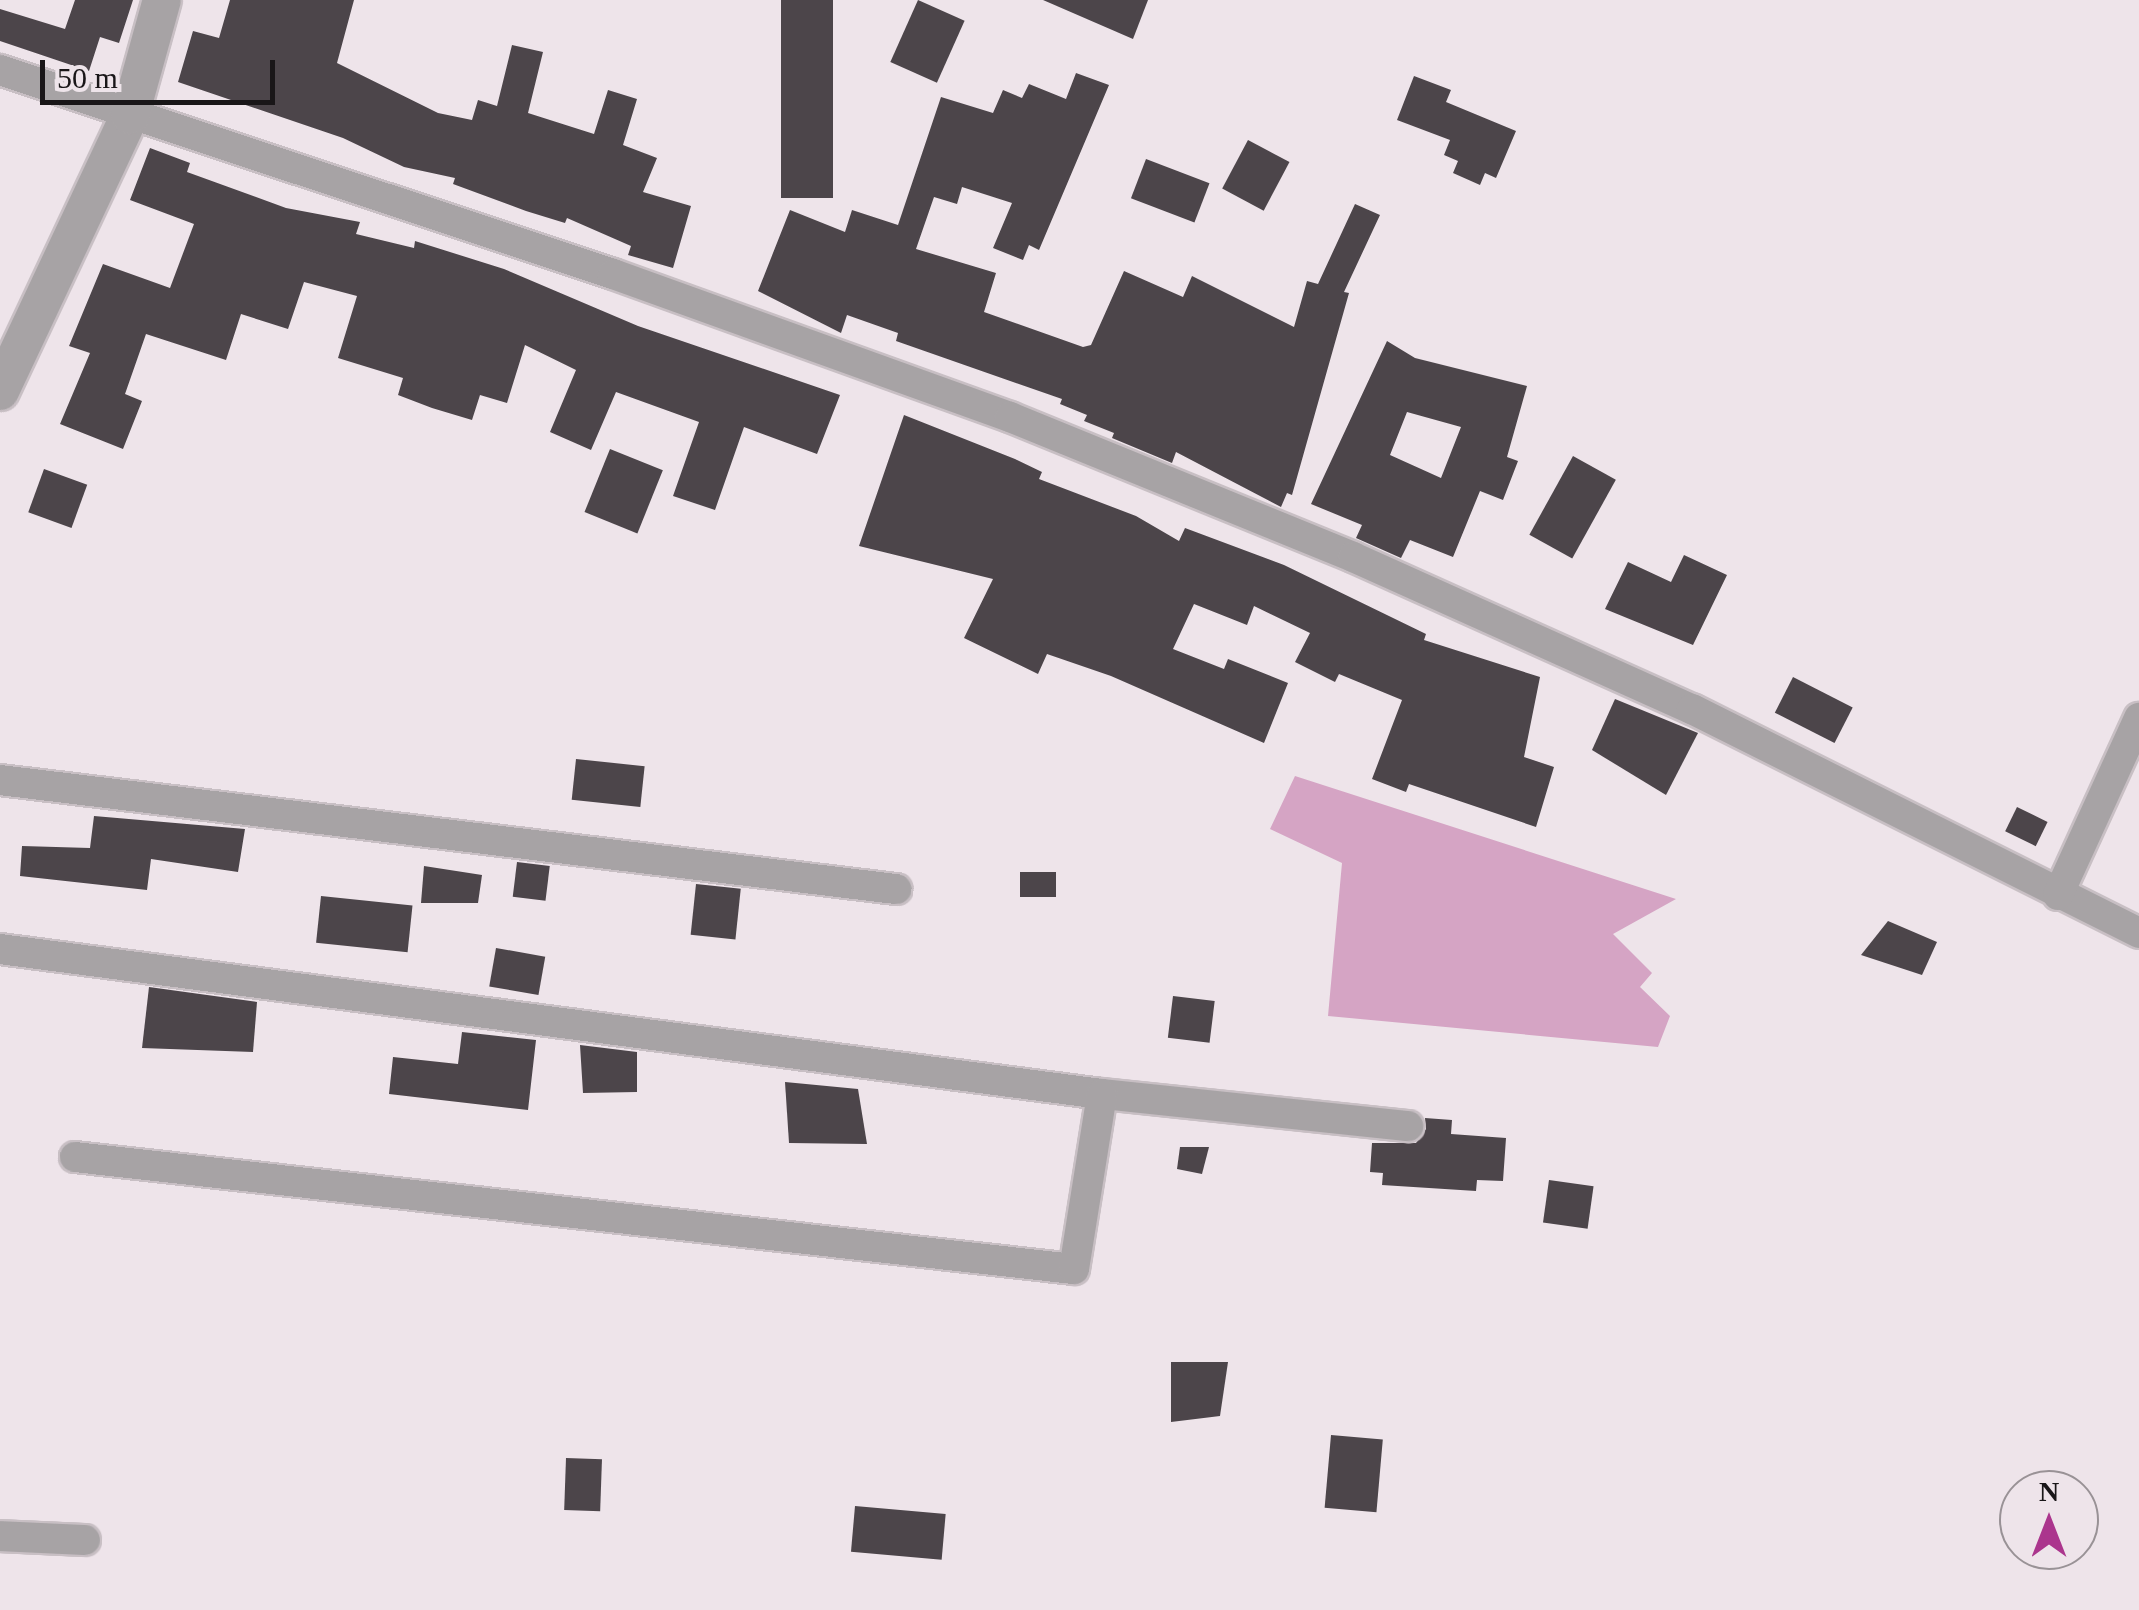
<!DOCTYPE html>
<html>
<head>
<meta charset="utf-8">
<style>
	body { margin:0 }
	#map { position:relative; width:2139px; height:1610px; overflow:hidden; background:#eee4ea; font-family:Georgia,serif }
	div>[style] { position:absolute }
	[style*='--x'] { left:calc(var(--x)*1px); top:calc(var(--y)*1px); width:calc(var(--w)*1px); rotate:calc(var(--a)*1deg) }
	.green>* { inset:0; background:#d5a4c4 }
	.building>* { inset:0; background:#4c454a; transform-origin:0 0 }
	.roads { filter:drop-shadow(2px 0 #c8bfc4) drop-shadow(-2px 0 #c8bfc4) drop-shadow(0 2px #c8bfc4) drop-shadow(0 -2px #c8bfc4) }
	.minor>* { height:30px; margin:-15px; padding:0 15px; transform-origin:15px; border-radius:15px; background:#a7a3a5 }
	.tertiary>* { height:38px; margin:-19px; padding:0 19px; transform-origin:19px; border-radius:19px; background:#a7a3a5 }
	span { translate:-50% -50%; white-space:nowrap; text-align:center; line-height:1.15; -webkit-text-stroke:10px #eee4ea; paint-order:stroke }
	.north { position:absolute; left:1999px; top:1470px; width:100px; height:100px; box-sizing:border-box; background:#eee4ea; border:2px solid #999296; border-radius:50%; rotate:0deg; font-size:28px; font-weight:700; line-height:40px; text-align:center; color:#191618 }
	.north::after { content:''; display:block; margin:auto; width:35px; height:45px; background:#ab358d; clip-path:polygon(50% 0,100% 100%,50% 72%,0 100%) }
	.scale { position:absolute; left:40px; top:60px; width:235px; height:45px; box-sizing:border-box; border:5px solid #191618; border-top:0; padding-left:12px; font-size:30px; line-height:35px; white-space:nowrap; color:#191618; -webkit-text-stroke:8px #eee4ea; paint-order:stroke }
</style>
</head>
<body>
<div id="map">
	<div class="green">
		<div style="clip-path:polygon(1295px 776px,1676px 899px,1613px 934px,1652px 973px,1640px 987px,1670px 1016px,1658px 1047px,1328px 1016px,1342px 863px,1270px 829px)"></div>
	</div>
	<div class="building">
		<div style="clip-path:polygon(75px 0,133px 0,119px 43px,100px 37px,89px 71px,0 41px,0 9px,65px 29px)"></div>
		<div style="clip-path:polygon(230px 0,354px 0,337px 63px,438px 113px,472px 120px,478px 100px,497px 106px,512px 45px,543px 52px,528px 113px,594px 134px,608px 90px,637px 99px,623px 145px,657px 158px,643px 192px,691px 206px,673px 268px,628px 255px,631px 246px,567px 218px,565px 223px,526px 211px,453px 184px,455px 178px,404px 167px,343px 138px,178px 82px,193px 31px,219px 38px)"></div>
		<div style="left:781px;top:0;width:52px;height:198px"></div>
		<div style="left:918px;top:0;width:51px;height:68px;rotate:24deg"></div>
		<div style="clip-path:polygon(1043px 0,1148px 0,1133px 39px)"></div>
		<div style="clip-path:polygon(1076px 73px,1109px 85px,1039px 250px,1029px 245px,1023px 260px,993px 248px,1012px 203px,962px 187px,957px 204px,934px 197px,916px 249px,996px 273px,984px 312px,1083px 347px,1091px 345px,1124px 271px,1183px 297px,1192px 276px,1294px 327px,1307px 281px,1318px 284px,1355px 204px,1380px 215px,1344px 292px,1349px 293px,1292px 495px,1287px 493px,1281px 507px,1176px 452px,1172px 463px,1112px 438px,1114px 433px,1084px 421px,1087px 415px,1060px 404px,1062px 399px,896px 341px,898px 333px,847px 315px,841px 333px,758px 291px,790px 210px,845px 232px,852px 210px,898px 225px,941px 97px,993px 113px,1003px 90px,1022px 98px,1029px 84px,1066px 99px)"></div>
		<div style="clip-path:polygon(1414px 76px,1451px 90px,1446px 102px,1516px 131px,1496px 178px,1485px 173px,1480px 185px,1453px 173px,1458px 161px,1444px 155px,1450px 140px,1397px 120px)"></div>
		<div style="left:1248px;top:140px;width:47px;height:55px;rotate:28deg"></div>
		<div style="clip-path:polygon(150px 148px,190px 163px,187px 172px,286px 208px,360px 222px,356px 234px,414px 248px,415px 241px,504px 269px,638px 326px,840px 395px,817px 454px,744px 427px,715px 510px,673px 496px,699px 422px,616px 392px,591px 450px,550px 432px,576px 370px,525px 345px,507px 403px,480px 395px,472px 420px,432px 408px,398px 395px,403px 378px,338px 358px,357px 296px,304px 282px,288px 329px,241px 314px,226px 360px,146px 334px,125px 394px,142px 401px,123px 449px,60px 424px,90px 353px,69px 346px,103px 264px,170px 288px,194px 224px,130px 200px)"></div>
		<div style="left:1146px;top:159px;width:68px;height:42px;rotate:21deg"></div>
		<div style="clip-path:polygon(evenodd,1387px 341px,1415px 358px,1527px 386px,1507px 457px,1518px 461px,1503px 500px,1480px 491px,1453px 557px,1410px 540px,1401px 558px,1356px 538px,1362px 525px,1311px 504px,1387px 341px,1407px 412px,1461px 427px,1441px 478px,1390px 455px,1407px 412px)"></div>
		<div style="clip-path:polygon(904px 415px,1015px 459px,1042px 472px,1039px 479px,1136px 516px,1179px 541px,1185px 528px,1284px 565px,1426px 634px,1424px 640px,1540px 677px,1524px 757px,1554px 767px,1536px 827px,1409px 784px,1406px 792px,1372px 779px,1402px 700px,1339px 674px,1335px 682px,1295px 662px,1310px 633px,1254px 606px,1247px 625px,1194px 604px,1173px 649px,1224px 669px,1228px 659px,1288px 683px,1264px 743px,1111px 676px,1047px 654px,1038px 674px,964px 638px,993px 579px,859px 546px)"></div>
		<div style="left:610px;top:449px;width:57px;height:68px;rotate:22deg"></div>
		<div style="left:1573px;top:456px;width:49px;height:90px;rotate:29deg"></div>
		<div style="left:44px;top:469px;width:46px;height:46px;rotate:20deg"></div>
		<div style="clip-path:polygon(1684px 555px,1727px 575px,1693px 645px,1605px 609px,1628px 562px,1671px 582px)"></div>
		<div style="left:1793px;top:677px;width:67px;height:40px;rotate:27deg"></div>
		<div style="clip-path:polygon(1615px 699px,1698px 733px,1666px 795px,1592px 750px)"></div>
		<div style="left:576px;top:759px;width:69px;height:41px;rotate:6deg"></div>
		<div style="left:2017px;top:807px;width:34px;height:27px;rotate:26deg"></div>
		<div style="clip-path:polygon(94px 816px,245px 829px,238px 872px,151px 859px,147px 890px,20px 876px,22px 846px,90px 848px)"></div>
		<div style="left:517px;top:862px;width:33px;height:35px;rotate:7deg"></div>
		<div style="clip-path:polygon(424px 866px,482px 875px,478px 903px,421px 903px)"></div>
		<div style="left:1020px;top:872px;width:36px;height:25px"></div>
		<div style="left:696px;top:884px;width:45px;height:51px;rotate:6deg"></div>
		<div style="left:321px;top:896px;width:92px;height:47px;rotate:6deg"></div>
		<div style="clip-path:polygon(1888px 921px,1937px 942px,1922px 975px,1861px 955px)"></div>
		<div style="left:496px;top:948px;width:50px;height:39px;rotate:10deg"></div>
		<div style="clip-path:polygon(149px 987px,257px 1002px,253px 1052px,142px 1048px)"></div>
		<div style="left:1173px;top:996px;width:42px;height:42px;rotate:7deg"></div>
		<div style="clip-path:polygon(462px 1032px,536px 1040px,528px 1110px,389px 1094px,393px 1057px,458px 1064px)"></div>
		<div style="clip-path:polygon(580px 1045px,637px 1052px,637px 1092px,583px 1093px)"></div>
		<div style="clip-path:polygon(785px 1082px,858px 1089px,867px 1144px,789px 1143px)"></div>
		<div style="clip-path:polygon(1425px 1118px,1452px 1120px,1451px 1134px,1506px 1138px,1503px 1181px,1477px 1180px,1476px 1191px,1382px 1185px,1383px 1173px,1370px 1172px,1372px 1143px,1416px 1143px,1426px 1129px)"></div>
		<div style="clip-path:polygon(1180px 1147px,1209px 1147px,1202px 1174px,1177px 1169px)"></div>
		<div style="left:1549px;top:1180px;width:45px;height:43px;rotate:8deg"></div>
		<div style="clip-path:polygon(1171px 1362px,1228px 1362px,1220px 1416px,1171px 1422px)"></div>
		<div style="left:1331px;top:1435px;width:52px;height:73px;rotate:5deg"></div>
		<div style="left:566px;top:1458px;width:36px;height:52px;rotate:2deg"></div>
		<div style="left:855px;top:1506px;width:91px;height:46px;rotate:5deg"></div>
	</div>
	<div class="roads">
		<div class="minor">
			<div style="--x:0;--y:70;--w:646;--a:18.41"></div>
			<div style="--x:613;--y:274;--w:422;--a:19.8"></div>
			<div style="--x:1010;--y:417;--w:370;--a:22.2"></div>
			<div style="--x:1353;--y:557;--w:372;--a:24.2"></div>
			<div style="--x:1692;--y:709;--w:500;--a:26.6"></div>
			<div style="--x:0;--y:780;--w:903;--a:6.94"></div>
			<div style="--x:2058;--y:895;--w:195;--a:-65.4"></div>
			<div style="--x:0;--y:949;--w:1111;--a:7.5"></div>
			<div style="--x:1102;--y:1094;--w:308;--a:6"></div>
			<div style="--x:75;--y:1157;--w:1005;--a:6.4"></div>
			<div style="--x:1074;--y:1269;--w:177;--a:-80.9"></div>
			<div style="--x:0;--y:1536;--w:85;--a:2.7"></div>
		</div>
		<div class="tertiary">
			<div style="--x:0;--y:391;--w:305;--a:-64.8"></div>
			<div style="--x:130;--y:115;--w:119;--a:-74.5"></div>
		</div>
	</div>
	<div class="north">N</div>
	<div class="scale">50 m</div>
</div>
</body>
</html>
